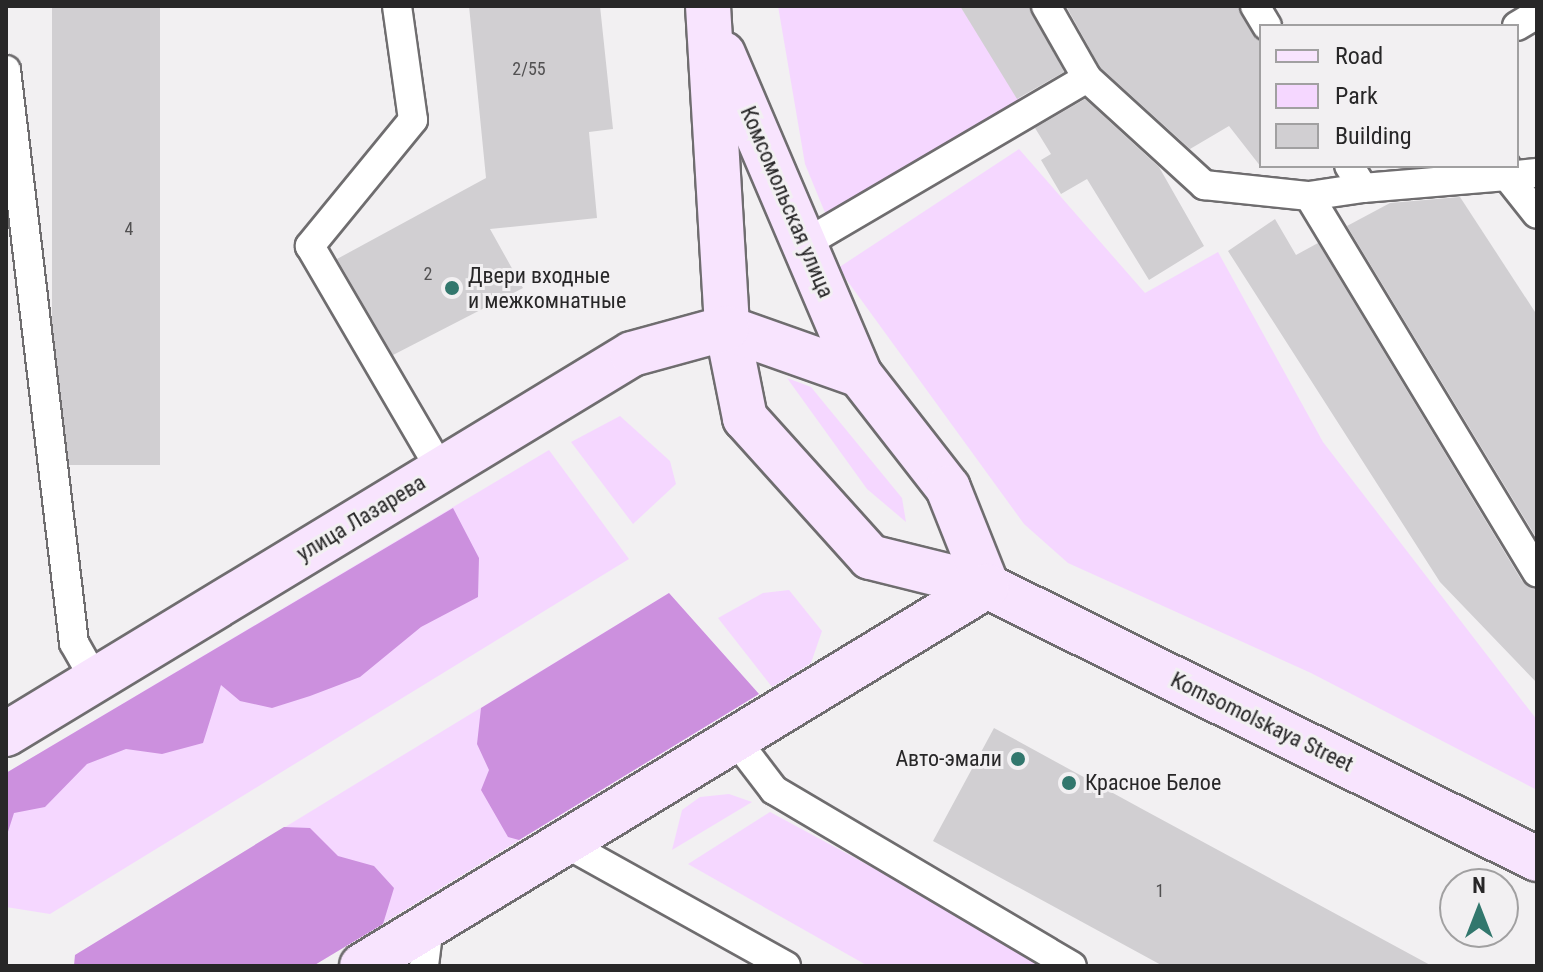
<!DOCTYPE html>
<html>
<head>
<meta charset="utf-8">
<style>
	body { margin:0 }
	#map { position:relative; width:1543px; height:972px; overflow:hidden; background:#f2f0f2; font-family:"Roboto Condensed",sans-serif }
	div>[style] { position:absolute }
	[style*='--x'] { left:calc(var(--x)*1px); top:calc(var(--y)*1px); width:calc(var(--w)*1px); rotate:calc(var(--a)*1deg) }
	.green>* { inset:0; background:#f5d7ff }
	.forest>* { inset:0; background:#cc90de }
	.building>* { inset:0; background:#d1cfd2; transform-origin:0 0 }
	.roads { filter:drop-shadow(2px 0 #6f6d6f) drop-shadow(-2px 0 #6f6d6f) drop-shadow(0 2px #6f6d6f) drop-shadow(0 -2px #6f6d6f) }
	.service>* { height:28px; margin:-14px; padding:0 14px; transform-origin:14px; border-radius:14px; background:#fff }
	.secondary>* { height:44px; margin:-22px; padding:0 22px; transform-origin:22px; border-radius:22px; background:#f8e4fe }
	.dots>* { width:22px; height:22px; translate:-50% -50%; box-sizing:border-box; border:4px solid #f2f0f2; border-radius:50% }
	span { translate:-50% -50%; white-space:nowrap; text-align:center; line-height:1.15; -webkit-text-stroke:6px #f2f0f2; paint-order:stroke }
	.number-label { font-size:18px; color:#525152 }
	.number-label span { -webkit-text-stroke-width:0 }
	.street-label { font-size:22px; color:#282728 }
	.poi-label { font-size:22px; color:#282728 }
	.left { translate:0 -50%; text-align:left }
	.right { translate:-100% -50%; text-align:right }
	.frame { position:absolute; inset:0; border:8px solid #282728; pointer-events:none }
	.legend { position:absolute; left:1259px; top:24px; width:260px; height:144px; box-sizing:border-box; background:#f2f0f2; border:2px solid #a1a0a1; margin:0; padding:10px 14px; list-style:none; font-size:24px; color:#282728 }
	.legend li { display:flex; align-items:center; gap:16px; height:40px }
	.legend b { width:40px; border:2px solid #a1a0a1 }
	.north { position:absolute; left:1439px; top:868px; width:80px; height:80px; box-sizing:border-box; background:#f2f0f2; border:2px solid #a1a0a1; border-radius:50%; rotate:0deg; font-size:22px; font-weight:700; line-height:32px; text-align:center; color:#282728 }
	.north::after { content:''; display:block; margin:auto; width:28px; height:36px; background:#32776d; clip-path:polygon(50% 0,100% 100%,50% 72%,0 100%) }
</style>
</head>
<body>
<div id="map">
	<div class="green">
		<div style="clip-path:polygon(778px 6px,960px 6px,1023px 103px,828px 220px,805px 164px)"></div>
		<div style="clip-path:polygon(1019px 149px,1145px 293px,1218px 252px,1323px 442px,1537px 720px,1537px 790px,1311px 673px,1068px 563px,1024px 524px,838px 268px)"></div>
		<div style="clip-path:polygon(787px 378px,811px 387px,902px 498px,906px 522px,867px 489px)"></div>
		<div style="clip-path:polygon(620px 416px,670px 461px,676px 484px,633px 524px,571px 442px)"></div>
		<div style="clip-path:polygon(549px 450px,629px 559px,50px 914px,6px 907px,6px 773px)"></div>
		<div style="clip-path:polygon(789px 590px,822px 631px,811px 663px,772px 687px,718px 618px,763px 593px)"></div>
		<div style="clip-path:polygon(669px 593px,759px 694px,313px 966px,74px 966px,75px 955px)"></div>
		<div style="clip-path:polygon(729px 794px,752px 802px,672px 850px,682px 810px,700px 797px)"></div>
		<div style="clip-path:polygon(770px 812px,1055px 966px,868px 966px,688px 864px)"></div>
	</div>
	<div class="forest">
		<div style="clip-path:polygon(453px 508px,479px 558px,478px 597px,421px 627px,360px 677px,310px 696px,272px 708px,240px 701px,221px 685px,203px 743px,162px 754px,126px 749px,87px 764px,45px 807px,14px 813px,6px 838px,6px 773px)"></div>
		<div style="clip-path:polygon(669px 593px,759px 694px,519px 840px,508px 837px,481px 790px,489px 770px,477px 744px,481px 708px)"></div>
		<div style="clip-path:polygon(284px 827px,310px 828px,338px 856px,374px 866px,394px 888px,383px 924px,313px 966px,74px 966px,75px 955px)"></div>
	</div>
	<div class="building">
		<div style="left:52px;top:6px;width:108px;height:459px"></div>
		<div style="clip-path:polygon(469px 6px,600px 6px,613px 129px,589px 132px,597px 218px,490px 229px,523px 288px,393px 355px,337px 259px,486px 178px)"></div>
		<div style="clip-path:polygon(960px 6px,1029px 6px,1064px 72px,1017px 99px)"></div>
		<div style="clip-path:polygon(1066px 6px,1238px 6px,1261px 42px,1261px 167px,1229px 126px,1190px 149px,1100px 67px)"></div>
		<div style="clip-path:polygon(1085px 99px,1159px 167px,1204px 246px,1149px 280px,1087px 179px,1061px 194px,1041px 160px,1051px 154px,1035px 128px)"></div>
		<div style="clip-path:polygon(1460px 197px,1537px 315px,1537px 539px,1347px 226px,1390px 203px)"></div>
		<div style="clip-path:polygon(1275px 219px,1296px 255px,1318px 243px,1522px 581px,1537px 589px,1537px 683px,1440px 582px,1228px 251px)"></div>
		<div style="clip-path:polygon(994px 728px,1144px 810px,1432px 966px,1163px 966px,933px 841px)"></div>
	</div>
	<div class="roads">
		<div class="service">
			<div style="--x:397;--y:6;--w:115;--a:82"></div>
			<div style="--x:413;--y:120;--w:163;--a:129.3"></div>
			<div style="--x:310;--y:246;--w:259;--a:59.7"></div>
			<div style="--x:1046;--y:6;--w:83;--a:60.3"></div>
			<div style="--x:1255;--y:6;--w:23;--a:59"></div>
			<div style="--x:1517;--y:26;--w:23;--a:-31"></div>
			<div style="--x:6;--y:70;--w:577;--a:83.23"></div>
			<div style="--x:74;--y:643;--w:43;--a:60.4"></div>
			<div style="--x:1506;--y:166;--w:10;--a:84"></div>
			<div style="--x:1507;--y:176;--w:30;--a:-6"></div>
			<div style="--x:1363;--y:188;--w:144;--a:-4.8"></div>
			<div style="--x:1507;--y:176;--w:48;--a:51.7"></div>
			<div style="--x:1309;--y:196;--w:440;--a:58.8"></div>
			<div style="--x:806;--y:243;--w:326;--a:-30.4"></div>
			<div style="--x:1087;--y:78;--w:159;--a:42.4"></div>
			<div style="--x:1204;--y:185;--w:106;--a:6"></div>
			<div style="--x:1309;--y:196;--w:55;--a:-8.4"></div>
			<div style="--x:1363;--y:188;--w:26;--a:-122"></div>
			<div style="--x:735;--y:739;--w:64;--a:52.6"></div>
			<div style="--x:774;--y:790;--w:346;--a:30.6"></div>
			<div style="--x:565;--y:843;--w:253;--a:29.1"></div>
			<div style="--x:424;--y:966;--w:41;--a:-83"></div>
		</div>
		<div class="secondary">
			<div style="--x:708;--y:6;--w:323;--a:86.6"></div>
			<div style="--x:727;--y:328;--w:92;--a:78.7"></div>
			<div style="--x:745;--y:418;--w:187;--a:48"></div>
			<div style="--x:870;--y:557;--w:121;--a:13.9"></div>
			<div style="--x:987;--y:586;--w:614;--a:26.4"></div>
			<div style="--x:723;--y:54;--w:349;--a:66.9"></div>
			<div style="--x:727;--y:328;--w:141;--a:19.5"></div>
			<div style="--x:860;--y:375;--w:143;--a:52.1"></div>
			<div style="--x:948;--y:488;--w:105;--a:68.3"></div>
			<div style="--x:6;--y:734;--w:732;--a:-31.26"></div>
			<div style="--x:632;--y:354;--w:98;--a:-15.3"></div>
			<div style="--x:362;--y:966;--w:731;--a:-31.3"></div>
		</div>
	</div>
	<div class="dots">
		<div style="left:452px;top:288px;background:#32776d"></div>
		<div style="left:1018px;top:759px;background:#32776d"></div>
		<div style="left:1069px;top:783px;background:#32776d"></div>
	</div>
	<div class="number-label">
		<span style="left:529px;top:69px">2/55</span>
		<span style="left:129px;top:229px">4</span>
		<span style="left:428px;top:274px">2</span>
		<span style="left:1160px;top:891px">1</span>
	</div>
	<div class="street-label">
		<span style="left:787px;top:202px;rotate:67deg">Комсомольская улица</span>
		<span style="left:361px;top:518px;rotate:-31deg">улица Лазарева</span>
		<span style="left:1262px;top:722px;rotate:26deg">Komsomolskaya Street</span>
	</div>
	<div class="poi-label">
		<span class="left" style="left:468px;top:288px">Двери входные<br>и межкомнатные</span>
		<span class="right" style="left:1002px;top:759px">Авто-эмали</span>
		<span class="left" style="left:1085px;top:783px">Красное Белое</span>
	</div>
	<div class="frame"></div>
	<ul class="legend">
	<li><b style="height:10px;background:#f8e4fe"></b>Road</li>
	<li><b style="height:22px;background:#f5d7ff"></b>Park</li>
	<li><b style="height:22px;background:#d1cfd2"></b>Building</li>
	</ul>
	<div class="north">N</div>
</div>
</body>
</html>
